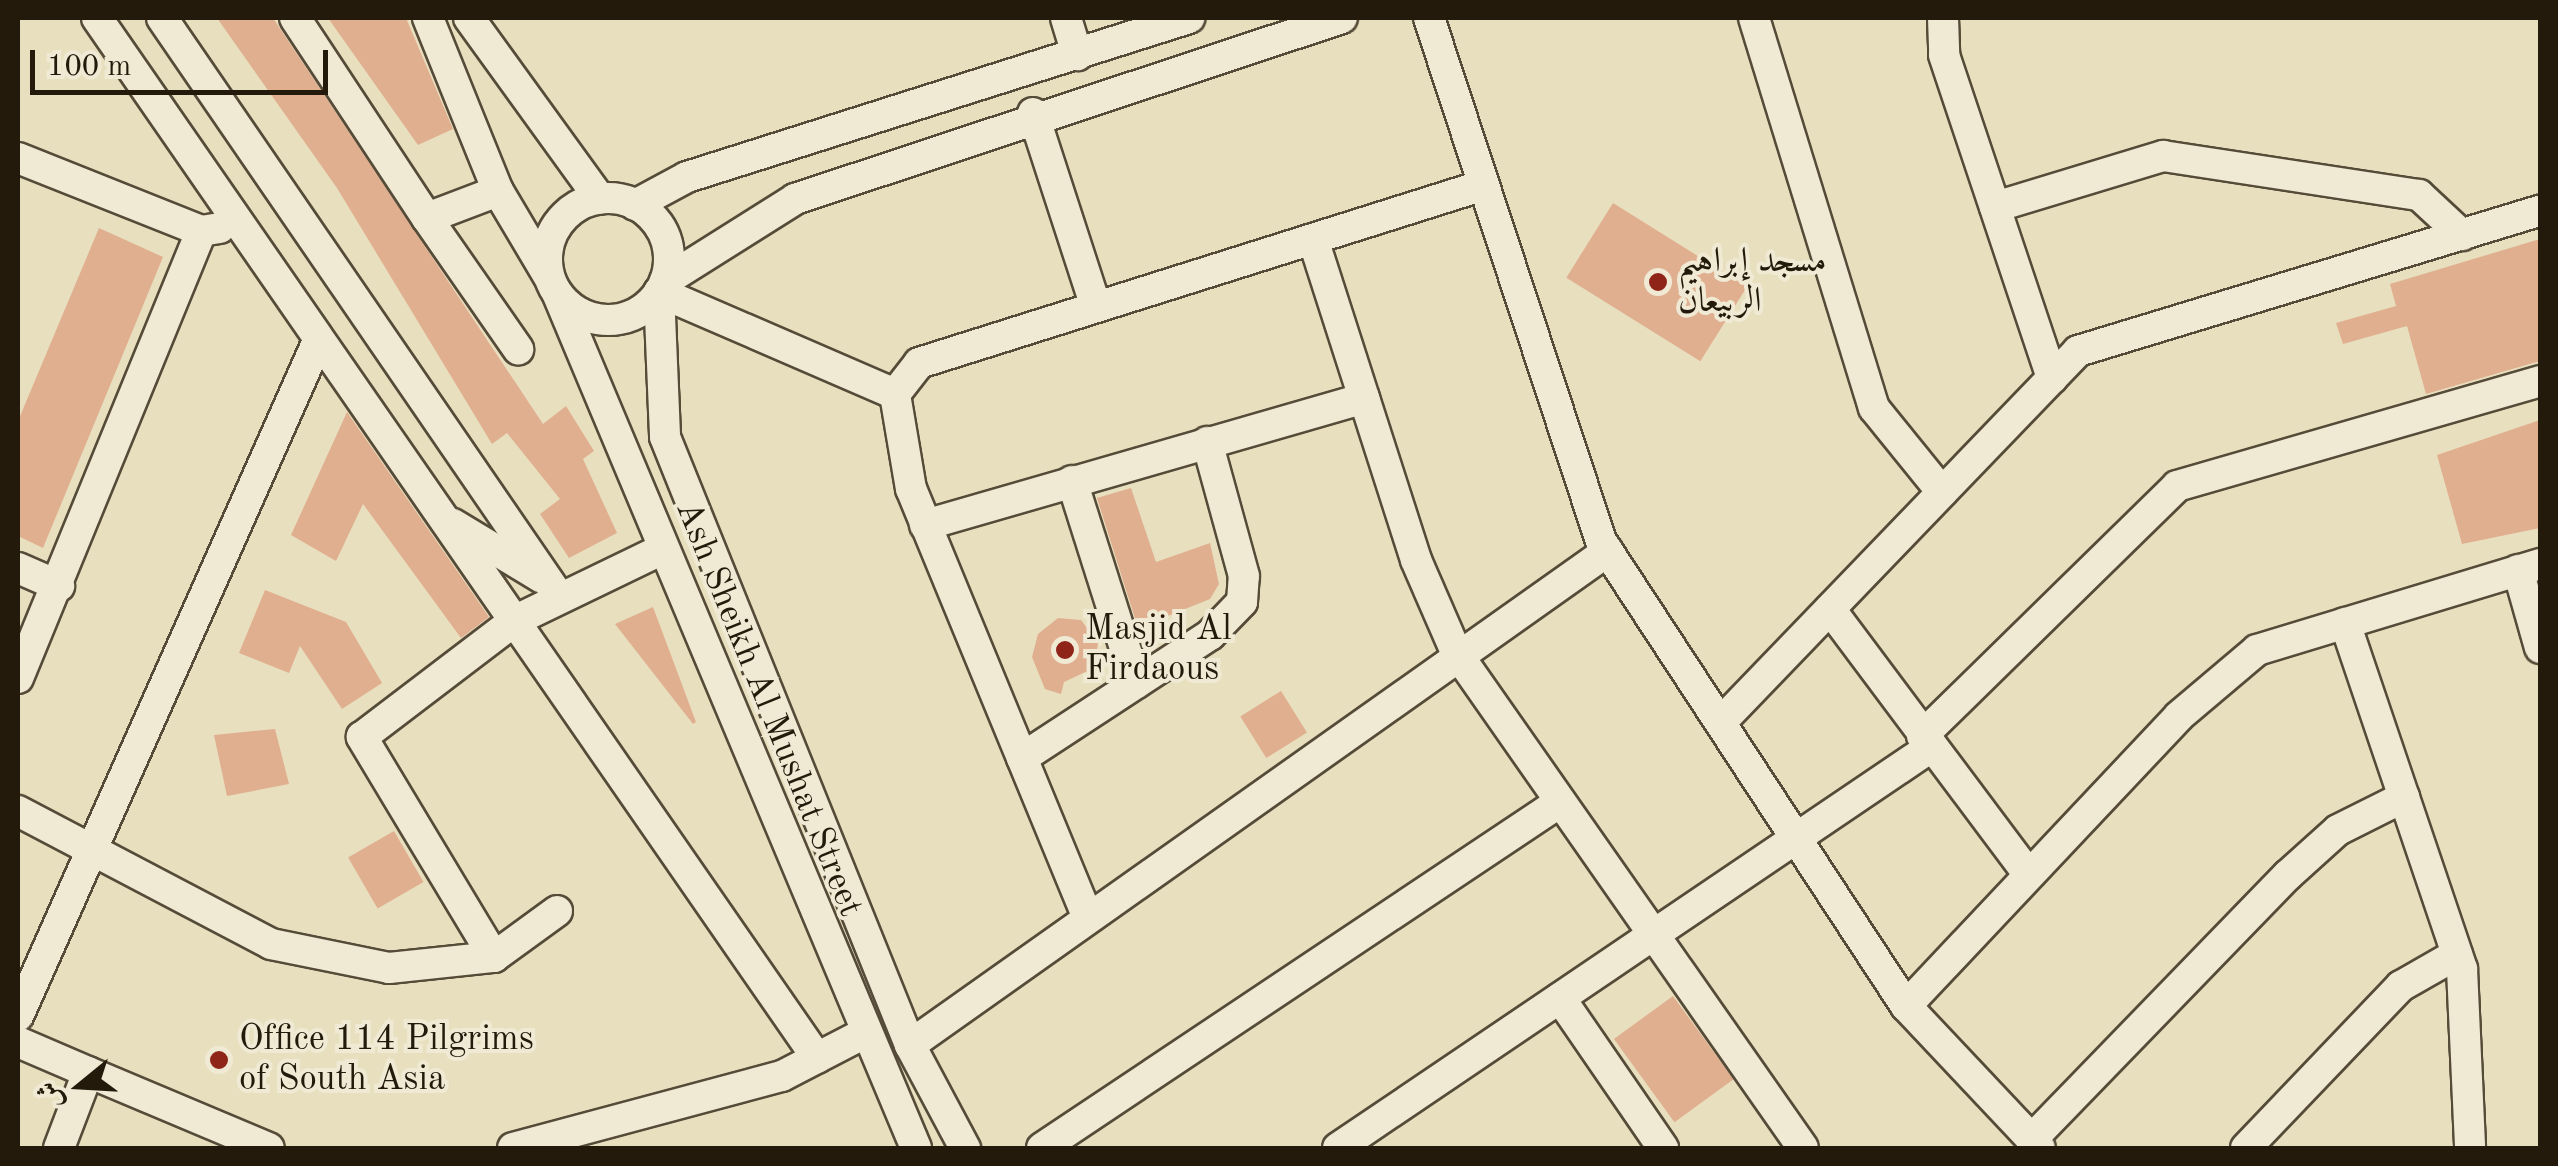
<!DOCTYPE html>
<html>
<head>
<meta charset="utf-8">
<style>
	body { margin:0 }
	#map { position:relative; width:2558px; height:1166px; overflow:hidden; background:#e8dfbf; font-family:"Old Standard TT",Amiri,serif }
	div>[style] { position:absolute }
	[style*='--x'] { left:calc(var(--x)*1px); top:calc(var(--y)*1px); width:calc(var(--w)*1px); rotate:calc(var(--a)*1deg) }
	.building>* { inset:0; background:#e0af8f; transform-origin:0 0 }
	.roads { filter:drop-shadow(2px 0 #554b38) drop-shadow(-2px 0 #554b38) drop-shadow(0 2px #554b38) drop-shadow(0 -2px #554b38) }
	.minor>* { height:30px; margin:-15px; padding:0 15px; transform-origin:15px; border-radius:15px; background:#f0ead5 }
	.minor>.ring { margin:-15px; padding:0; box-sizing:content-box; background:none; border:30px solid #f0ead5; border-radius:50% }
	.dots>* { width:28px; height:28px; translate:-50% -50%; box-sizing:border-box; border:5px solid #f0ead5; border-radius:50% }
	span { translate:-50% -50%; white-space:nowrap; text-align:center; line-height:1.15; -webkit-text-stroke:8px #f0ead5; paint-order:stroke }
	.poi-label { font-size:35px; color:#241a0b }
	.left { translate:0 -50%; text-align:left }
	.street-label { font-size:35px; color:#241a0b }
	.frame { position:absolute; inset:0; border:20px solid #241a0b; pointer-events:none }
	.north { position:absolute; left:30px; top:1036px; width:100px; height:100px; -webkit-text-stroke:8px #f0ead5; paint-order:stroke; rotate:252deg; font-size:28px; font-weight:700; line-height:40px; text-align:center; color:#241a0b }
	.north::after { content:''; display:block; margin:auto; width:35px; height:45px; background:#241a0b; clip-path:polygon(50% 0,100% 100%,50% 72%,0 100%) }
	.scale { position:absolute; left:30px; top:50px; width:298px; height:45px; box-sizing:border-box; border:5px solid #241a0b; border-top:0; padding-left:12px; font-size:30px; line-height:35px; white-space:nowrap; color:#241a0b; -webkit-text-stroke:8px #f0ead5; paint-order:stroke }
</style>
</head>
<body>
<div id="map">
	<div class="building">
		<div style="clip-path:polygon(217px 18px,273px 18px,543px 424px,566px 406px,594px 451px,583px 459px,617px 533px,569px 558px,540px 514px,560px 499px,507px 433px,492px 444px,337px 188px)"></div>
		<div style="clip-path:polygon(328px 18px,406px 18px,453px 129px,418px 145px)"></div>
		<div style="left:1613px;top:203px;width:158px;height:88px;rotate:32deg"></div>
		<div style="clip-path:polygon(99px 228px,163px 257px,43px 548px,18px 536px,18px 421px)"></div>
		<div style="clip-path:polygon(2540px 239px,2540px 361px,2426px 394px,2407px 326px,2343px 344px,2336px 323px,2396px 306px,2390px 284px)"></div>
		<div style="clip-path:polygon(347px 412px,489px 617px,461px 638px,363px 504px,336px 561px,291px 535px)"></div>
		<div style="clip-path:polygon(2540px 420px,2540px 528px,2462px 544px,2437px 455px)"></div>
		<div style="clip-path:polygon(1131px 488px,1156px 562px,1210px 543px,1219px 584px,1210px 599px,1138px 628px,1097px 498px)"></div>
		<div style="clip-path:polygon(265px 590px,346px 622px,382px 683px,342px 709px,300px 646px,289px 673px,239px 653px)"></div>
		<div style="clip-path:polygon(653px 607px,696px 722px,693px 724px,615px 624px)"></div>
		<div style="clip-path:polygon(1058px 618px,1081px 620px,1098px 643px,1094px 668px,1064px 682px,1061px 694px,1045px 689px,1032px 657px,1038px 634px)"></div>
		<div style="left:1281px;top:691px;width:49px;height:48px;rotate:58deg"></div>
		<div style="clip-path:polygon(275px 729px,289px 784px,227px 796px,214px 735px)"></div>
		<div style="left:394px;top:831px;width:59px;height:53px;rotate:60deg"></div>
		<div style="left:1673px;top:996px;width:103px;height:73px;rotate:54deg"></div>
	</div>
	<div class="roads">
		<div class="minor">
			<div style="--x:97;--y:18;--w:1265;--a:55.3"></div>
			<div style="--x:162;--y:18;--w:703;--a:55.54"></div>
			<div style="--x:295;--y:18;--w:240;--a:56.6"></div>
			<div style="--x:427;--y:218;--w:76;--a:-20.8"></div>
			<div style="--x:428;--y:18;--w:187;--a:68"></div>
			<div style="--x:498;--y:191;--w:100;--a:59.3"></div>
			<div style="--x:469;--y:18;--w:223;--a:54.1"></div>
			<div style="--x:1066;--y:18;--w:39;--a:73"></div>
			<div style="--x:1429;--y:18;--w:551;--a:71.8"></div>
			<div style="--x:1601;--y:541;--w:556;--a:56.74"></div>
			<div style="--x:1906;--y:1006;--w:195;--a:46.7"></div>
			<div style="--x:1754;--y:18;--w:408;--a:72.9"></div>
			<div style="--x:1874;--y:408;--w:108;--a:51"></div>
			<div style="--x:1943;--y:18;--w:37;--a:88"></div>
			<div style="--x:1944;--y:55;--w:341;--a:71.5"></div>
			<div style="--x:1033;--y:113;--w:204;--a:72"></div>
			<div style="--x:18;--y:158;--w:197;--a:21.7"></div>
			<div style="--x:201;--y:231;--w:19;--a:-9"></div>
			<div class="ring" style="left:547px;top:198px;width:92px;height:92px"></div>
			<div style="--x:635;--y:205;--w:59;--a:-28.3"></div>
			<div style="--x:687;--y:177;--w:527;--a:-17.57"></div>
			<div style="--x:1995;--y:207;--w:176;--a:-16.9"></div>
			<div style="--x:2163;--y:156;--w:259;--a:8.7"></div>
			<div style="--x:2419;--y:195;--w:59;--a:42.9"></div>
			<div style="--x:427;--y:218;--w:160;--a:55.2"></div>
			<div style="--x:1313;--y:239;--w:337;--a:72.2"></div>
			<div style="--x:1416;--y:560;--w:100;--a:66.5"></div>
			<div style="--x:1456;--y:652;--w:605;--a:55.02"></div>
			<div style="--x:665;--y:281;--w:154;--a:-32.2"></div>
			<div style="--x:795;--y:199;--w:576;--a:-18.31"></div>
			<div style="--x:558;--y:295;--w:925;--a:67.23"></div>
			<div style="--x:895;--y:394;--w:257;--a:-156.6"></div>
			<div style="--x:659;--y:292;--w:145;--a:87.6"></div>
			<div style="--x:665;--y:437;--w:656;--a:68.05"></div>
			<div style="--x:910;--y:1045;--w:117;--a:61.9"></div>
			<div style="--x:1072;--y:481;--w:212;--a:72.4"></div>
			<div style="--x:453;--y:524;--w:104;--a:31.2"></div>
			<div style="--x:925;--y:525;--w:457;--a:-16.1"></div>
			<div style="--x:18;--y:568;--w:45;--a:23.7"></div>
			<div style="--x:2518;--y:570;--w:81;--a:74.2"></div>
			<div style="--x:1830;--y:609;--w:332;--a:53.2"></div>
			<div style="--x:2345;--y:623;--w:365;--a:71.3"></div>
			<div style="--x:2462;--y:969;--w:179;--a:87.4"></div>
			<div style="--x:18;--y:678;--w:483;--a:-67.7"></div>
			<div style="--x:1722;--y:721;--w:513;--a:-46.1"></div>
			<div style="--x:2078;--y:351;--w:483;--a:-16.9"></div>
			<div style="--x:1922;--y:736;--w:357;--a:-44.4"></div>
			<div style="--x:2177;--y:486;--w:378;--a:-16.1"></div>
			<div style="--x:1022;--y:758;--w:225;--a:-33.2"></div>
			<div style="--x:1210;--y:635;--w:46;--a:-45.9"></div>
			<div style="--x:1242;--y:602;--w:26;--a:-86"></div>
			<div style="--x:1244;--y:576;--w:139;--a:-105.4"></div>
			<div style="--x:18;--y:811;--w:286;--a:27.7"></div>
			<div style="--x:271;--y:944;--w:120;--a:11.5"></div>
			<div style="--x:389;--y:968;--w:106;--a:-6"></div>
			<div style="--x:494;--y:957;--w:78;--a:-36.1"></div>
			<div style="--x:1088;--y:918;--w:464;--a:-112.4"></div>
			<div style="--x:911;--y:489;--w:96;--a:-99.6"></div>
			<div style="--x:895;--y:394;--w:39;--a:-52"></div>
			<div style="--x:919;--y:363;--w:592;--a:-17.49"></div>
			<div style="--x:494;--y:957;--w:257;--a:-121"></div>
			<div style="--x:362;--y:737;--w:191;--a:-37.3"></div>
			<div style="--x:514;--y:621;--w:163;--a:-25.8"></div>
			<div style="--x:1560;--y:998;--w:182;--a:55.5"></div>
			<div style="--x:1906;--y:1006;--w:398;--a:-46.7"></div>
			<div style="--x:2179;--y:716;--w:102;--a:-40.2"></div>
			<div style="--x:2257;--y:650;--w:296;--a:-16.9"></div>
			<div style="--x:18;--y:1016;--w:739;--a:-66.04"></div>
			<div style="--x:18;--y:1042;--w:76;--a:23.2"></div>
			<div style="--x:910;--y:1045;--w:855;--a:-35.29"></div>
			<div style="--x:2031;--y:1140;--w:369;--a:-45.9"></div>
			<div style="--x:2288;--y:875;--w:67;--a:-42"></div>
			<div style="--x:2338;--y:830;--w:74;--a:-26.6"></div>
			<div style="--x:59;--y:1148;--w:81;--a:-69.1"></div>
			<div style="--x:88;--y:1072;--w:196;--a:22.8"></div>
			<div style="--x:513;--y:1148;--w:278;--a:-15"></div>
			<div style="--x:782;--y:1076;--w:89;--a:-27.4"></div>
			<div style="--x:1042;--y:1148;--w:623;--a:-33.74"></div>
			<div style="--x:1338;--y:1148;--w:716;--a:-34.07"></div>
			<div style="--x:2246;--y:1148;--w:224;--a:-46.3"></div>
			<div style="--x:2401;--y:986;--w:64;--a:-29.7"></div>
		</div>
	</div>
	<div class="dots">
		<div style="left:1658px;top:282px;background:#8f2418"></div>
		<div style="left:1065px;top:650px;background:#8f2418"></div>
		<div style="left:219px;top:1060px;background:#8f2418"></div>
	</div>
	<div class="poi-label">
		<span class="left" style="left:1678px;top:282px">مسجد إبراهيم<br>الربيعان</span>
		<span class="left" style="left:1085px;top:650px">Masjid Al<br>Firdaous</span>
		<span class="left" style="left:239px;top:1060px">Office 114 Pilgrims<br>of South Asia</span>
	</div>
	<div class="street-label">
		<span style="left:768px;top:709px;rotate:68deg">Ash Sheikh Al Mushat Street</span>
	</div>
	<div class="frame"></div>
	<div class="north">ش</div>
	<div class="scale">100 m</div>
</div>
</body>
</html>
